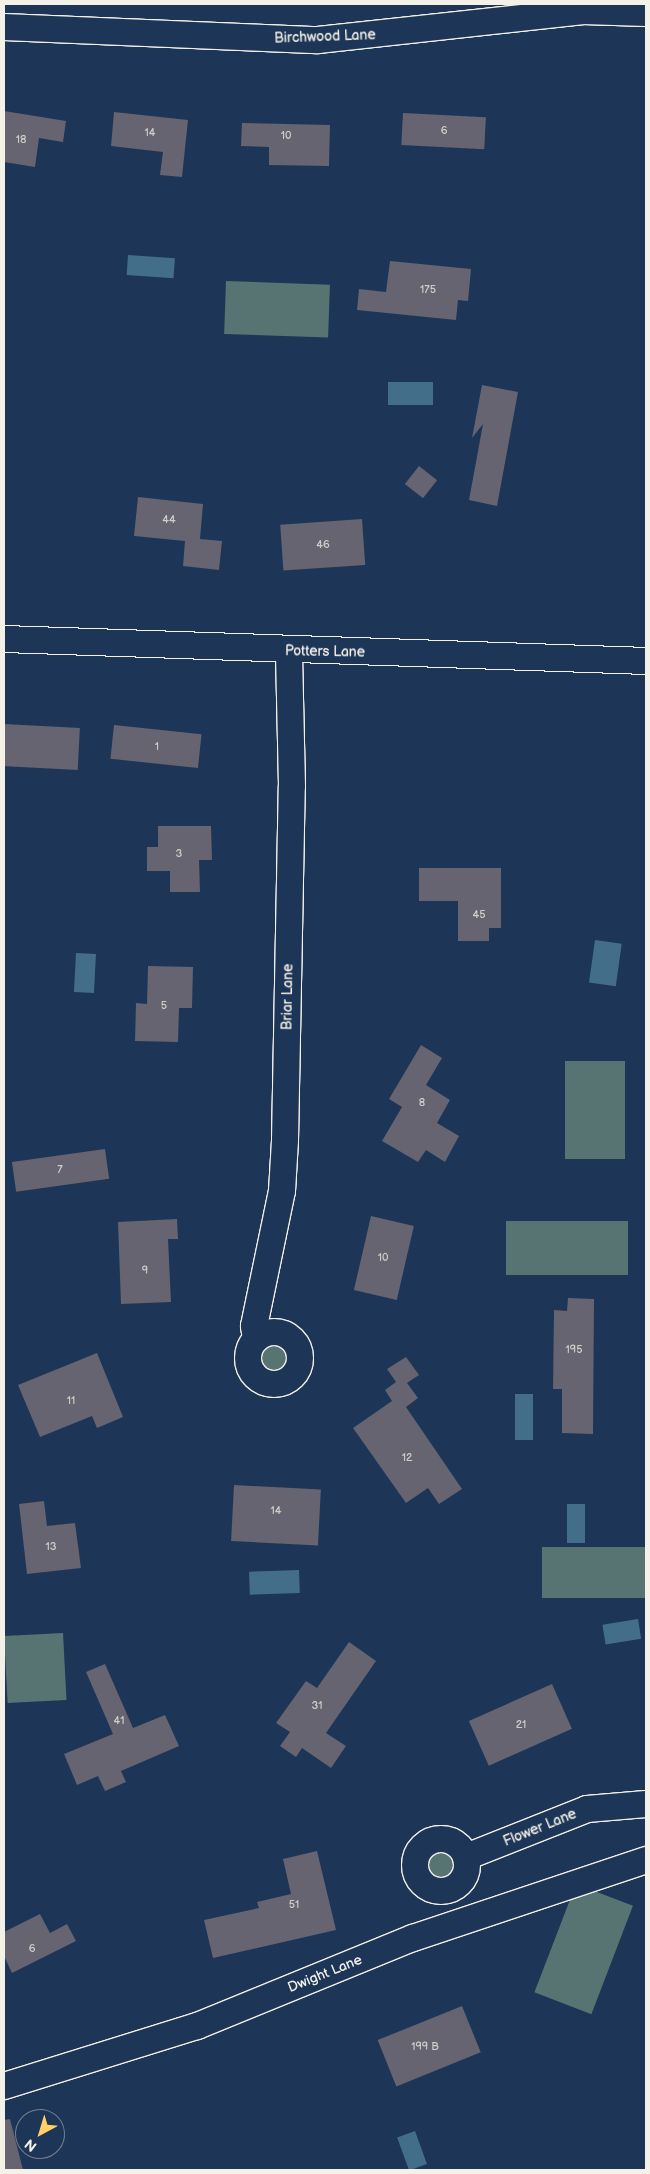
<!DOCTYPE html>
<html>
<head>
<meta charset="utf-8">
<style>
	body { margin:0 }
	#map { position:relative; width:650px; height:2174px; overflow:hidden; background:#1d3557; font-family:"Balsamiq Sans",sans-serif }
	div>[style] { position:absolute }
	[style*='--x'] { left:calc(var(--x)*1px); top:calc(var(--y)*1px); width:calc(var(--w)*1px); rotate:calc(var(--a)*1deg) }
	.green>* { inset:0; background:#577472; transform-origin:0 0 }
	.round { border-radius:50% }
	.water>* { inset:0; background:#436e8a; transform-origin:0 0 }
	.building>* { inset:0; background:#656470; transform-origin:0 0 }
	.roads { filter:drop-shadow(1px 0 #f4f1e8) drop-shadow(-1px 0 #f4f1e8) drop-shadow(0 1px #f4f1e8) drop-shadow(0 -1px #f4f1e8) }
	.minor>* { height:26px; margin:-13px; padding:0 13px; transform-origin:13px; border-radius:13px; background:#1d3557 }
	.minor>.ring { margin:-13px; padding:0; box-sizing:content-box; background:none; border:26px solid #1d3557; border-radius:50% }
	span { translate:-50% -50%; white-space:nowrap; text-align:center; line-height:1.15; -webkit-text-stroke:4px #1d3557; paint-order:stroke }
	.number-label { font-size:11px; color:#d0ceca }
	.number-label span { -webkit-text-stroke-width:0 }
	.street-label { font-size:14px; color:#f4f1e8 }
	.frame { position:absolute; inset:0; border:5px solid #f4f1e8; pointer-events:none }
	.north { position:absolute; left:15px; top:2109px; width:50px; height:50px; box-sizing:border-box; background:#1d3557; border:1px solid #738091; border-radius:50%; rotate:219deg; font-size:14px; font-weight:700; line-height:20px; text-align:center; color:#f4f1e8 }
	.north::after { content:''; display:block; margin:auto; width:18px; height:22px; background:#ffd166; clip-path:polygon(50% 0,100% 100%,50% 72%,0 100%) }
</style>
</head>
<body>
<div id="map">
	<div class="green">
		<div style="left:226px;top:281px;width:104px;height:53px;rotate:2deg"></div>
		<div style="left:565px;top:1061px;width:60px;height:98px"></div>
		<div style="left:506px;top:1221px;width:122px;height:54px"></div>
		<div class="round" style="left:255px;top:1338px;width:38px;height:38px"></div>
		<div style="left:646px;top:1547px;width:51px;height:104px;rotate:90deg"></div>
		<div style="left:63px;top:1633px;width:67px;height:59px;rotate:87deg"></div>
		<div class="round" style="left:422px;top:1846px;width:38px;height:38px"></div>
		<div style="left:576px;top:1884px;width:61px;height:116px;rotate:21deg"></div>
	</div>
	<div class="water">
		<div style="left:128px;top:255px;width:47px;height:20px;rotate:4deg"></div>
		<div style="left:388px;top:382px;width:45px;height:23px"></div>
		<div style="left:595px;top:940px;width:27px;height:43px;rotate:8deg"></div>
		<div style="left:76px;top:953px;width:20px;height:39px;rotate:3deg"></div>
		<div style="left:515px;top:1394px;width:18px;height:46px"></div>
		<div style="left:567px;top:1504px;width:18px;height:39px"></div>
		<div style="left:299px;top:1570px;width:23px;height:50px;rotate:88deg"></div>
		<div style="left:638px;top:1619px;width:20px;height:36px;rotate:81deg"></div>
		<div style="left:415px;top:2131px;width:35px;height:19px;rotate:70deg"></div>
	</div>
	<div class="building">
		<div style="clip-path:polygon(4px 111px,66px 121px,63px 142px,39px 138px,35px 167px,4px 162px)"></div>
		<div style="clip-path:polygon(114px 112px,188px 120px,182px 177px,160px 175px,163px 152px,111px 146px)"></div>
		<div style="left:403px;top:113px;width:83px;height:32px;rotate:3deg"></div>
		<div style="clip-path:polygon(242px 123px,330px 125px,329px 166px,269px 165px,269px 147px,241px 146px)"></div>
		<div style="clip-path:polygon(390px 261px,471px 269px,468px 301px,458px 300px,456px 320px,357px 310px,359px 289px,386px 292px)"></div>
		<div style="clip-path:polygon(482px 385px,518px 392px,497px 506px,469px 500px,483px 424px,472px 438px)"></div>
		<div style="left:419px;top:466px;width:23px;height:23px;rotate:38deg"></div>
		<div style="clip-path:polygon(138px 497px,203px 504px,200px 539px,222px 541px,219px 570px,183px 566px,185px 541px,134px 536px)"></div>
		<div style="left:362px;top:519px;width:46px;height:82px;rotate:86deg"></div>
		<div style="left:4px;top:724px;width:76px;height:42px;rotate:3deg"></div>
		<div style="left:114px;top:725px;width:88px;height:34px;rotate:6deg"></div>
		<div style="clip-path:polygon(158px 826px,211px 826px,212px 860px,199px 860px,200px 892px,170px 892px,170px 871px,147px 871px,147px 847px,158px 847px)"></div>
		<div style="clip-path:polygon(419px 868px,501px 868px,501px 928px,489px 928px,489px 941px,458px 941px,458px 901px,419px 901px)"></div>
		<div style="clip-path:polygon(148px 966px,193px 967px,192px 1008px,179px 1008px,178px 1042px,135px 1041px,136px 1003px,147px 1004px)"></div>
		<div style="clip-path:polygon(421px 1045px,442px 1058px,426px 1085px,450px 1100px,437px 1123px,459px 1136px,445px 1162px,426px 1150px,418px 1162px,382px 1141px,402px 1107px,389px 1099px)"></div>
		<div style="left:105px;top:1149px;width:30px;height:94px;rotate:82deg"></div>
		<div style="left:371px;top:1216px;width:44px;height:76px;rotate:13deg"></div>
		<div style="clip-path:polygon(177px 1219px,178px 1239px,168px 1239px,171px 1302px,121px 1304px,118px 1222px)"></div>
		<div style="clip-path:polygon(568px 1298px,594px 1299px,593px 1434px,562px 1433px,562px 1389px,553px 1389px,554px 1310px,567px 1311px)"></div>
		<div style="clip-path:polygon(97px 1353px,123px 1417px,97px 1428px,92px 1416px,40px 1437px,18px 1385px)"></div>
		<div style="clip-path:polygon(406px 1357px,419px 1375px,407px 1383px,418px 1398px,406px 1407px,462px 1489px,439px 1504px,428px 1488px,406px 1503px,353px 1428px,392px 1401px,385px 1390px,396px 1382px,387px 1369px)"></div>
		<div style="left:234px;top:1485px;width:87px;height:56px;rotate:3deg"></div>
		<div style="clip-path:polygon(44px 1501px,47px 1526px,75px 1523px,81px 1568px,27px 1574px,19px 1504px)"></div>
		<div style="clip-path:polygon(349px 1642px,376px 1661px,326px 1733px,346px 1746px,331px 1768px,302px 1748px,296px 1757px,280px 1746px,290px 1732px,276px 1723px,306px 1681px,317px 1688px)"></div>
		<div style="clip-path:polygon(105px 1664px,133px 1728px,165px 1715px,179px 1746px,121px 1771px,126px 1782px,105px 1791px,98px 1776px,77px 1785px,64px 1754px,113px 1734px,86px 1672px)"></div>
		<div style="left:552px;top:1684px;width:49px;height:91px;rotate:66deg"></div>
		<div style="clip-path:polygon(317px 1851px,336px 1930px,213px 1958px,204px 1920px,259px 1908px,257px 1902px,291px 1894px,283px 1859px)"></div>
		<div style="clip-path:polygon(40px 1914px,50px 1933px,67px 1924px,76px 1941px,12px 1973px,4px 1956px,4px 1932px)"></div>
		<div style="left:462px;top:2006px;width:50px;height:91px;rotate:68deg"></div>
		<div style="clip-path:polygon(10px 2119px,23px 2170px,4px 2170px,4px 2120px)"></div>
	</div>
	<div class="roads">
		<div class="minor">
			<div style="--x:4;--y:27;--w:314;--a:2.4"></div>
			<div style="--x:318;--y:40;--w:267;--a:-6.2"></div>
			<div style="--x:583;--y:11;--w:63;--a:1.8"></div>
			<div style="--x:4;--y:639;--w:642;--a:1.96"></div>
			<div class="ring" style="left:248px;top:1332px;width:26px;height:26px"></div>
			<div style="--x:256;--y:1339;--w:13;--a:-99"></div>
			<div style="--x:254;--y:1326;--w:138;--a:-78.3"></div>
			<div style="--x:282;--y:1191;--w:51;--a:-86.6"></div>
			<div style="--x:285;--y:1140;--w:354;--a:-88.9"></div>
			<div style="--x:292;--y:786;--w:135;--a:-91.3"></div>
			<div class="ring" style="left:415px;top:1839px;width:26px;height:26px"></div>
			<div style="--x:466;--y:1857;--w:130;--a:-21.6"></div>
			<div style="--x:587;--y:1809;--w:59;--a:-4.8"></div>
			<div style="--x:4;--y:2086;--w:202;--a:-17.3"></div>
			<div style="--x:197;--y:2026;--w:233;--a:-22.2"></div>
			<div style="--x:413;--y:1938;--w:246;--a:-18.5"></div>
		</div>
	</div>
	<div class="number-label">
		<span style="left:444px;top:131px">6</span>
		<span style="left:150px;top:133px">14</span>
		<span style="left:286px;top:136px">10</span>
		<span style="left:21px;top:140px">18</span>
		<span style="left:428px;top:290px">175</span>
		<span style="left:169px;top:520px">44</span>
		<span style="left:323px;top:545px">46</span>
		<span style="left:157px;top:747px">1</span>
		<span style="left:179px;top:854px">3</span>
		<span style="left:479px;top:915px">45</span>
		<span style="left:164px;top:1006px">5</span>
		<span style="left:422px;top:1103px">8</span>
		<span style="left:60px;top:1170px">7</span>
		<span style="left:383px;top:1258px">10</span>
		<span style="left:145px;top:1271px">9</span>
		<span style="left:574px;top:1350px">195</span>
		<span style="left:71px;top:1401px">11</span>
		<span style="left:407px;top:1458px">12</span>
		<span style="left:276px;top:1511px">14</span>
		<span style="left:51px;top:1547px">13</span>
		<span style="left:317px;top:1706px">31</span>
		<span style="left:119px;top:1721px">41</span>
		<span style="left:521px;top:1725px">21</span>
		<span style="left:294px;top:1905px">51</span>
		<span style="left:32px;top:1949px">6</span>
		<span style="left:425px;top:2047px">199 B</span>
	</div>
	<div class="street-label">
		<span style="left:325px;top:37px;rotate:-2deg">Birchwood Lane</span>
		<span style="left:325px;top:652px;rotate:1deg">Potters Lane</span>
		<span style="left:288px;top:997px;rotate:-89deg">Briar Lane</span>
		<span style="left:540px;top:1828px;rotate:-22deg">Flower Lane</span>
		<span style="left:325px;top:1974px;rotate:-22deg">Dwight Lane</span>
	</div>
	<div class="frame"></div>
	<div class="north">N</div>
</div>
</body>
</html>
